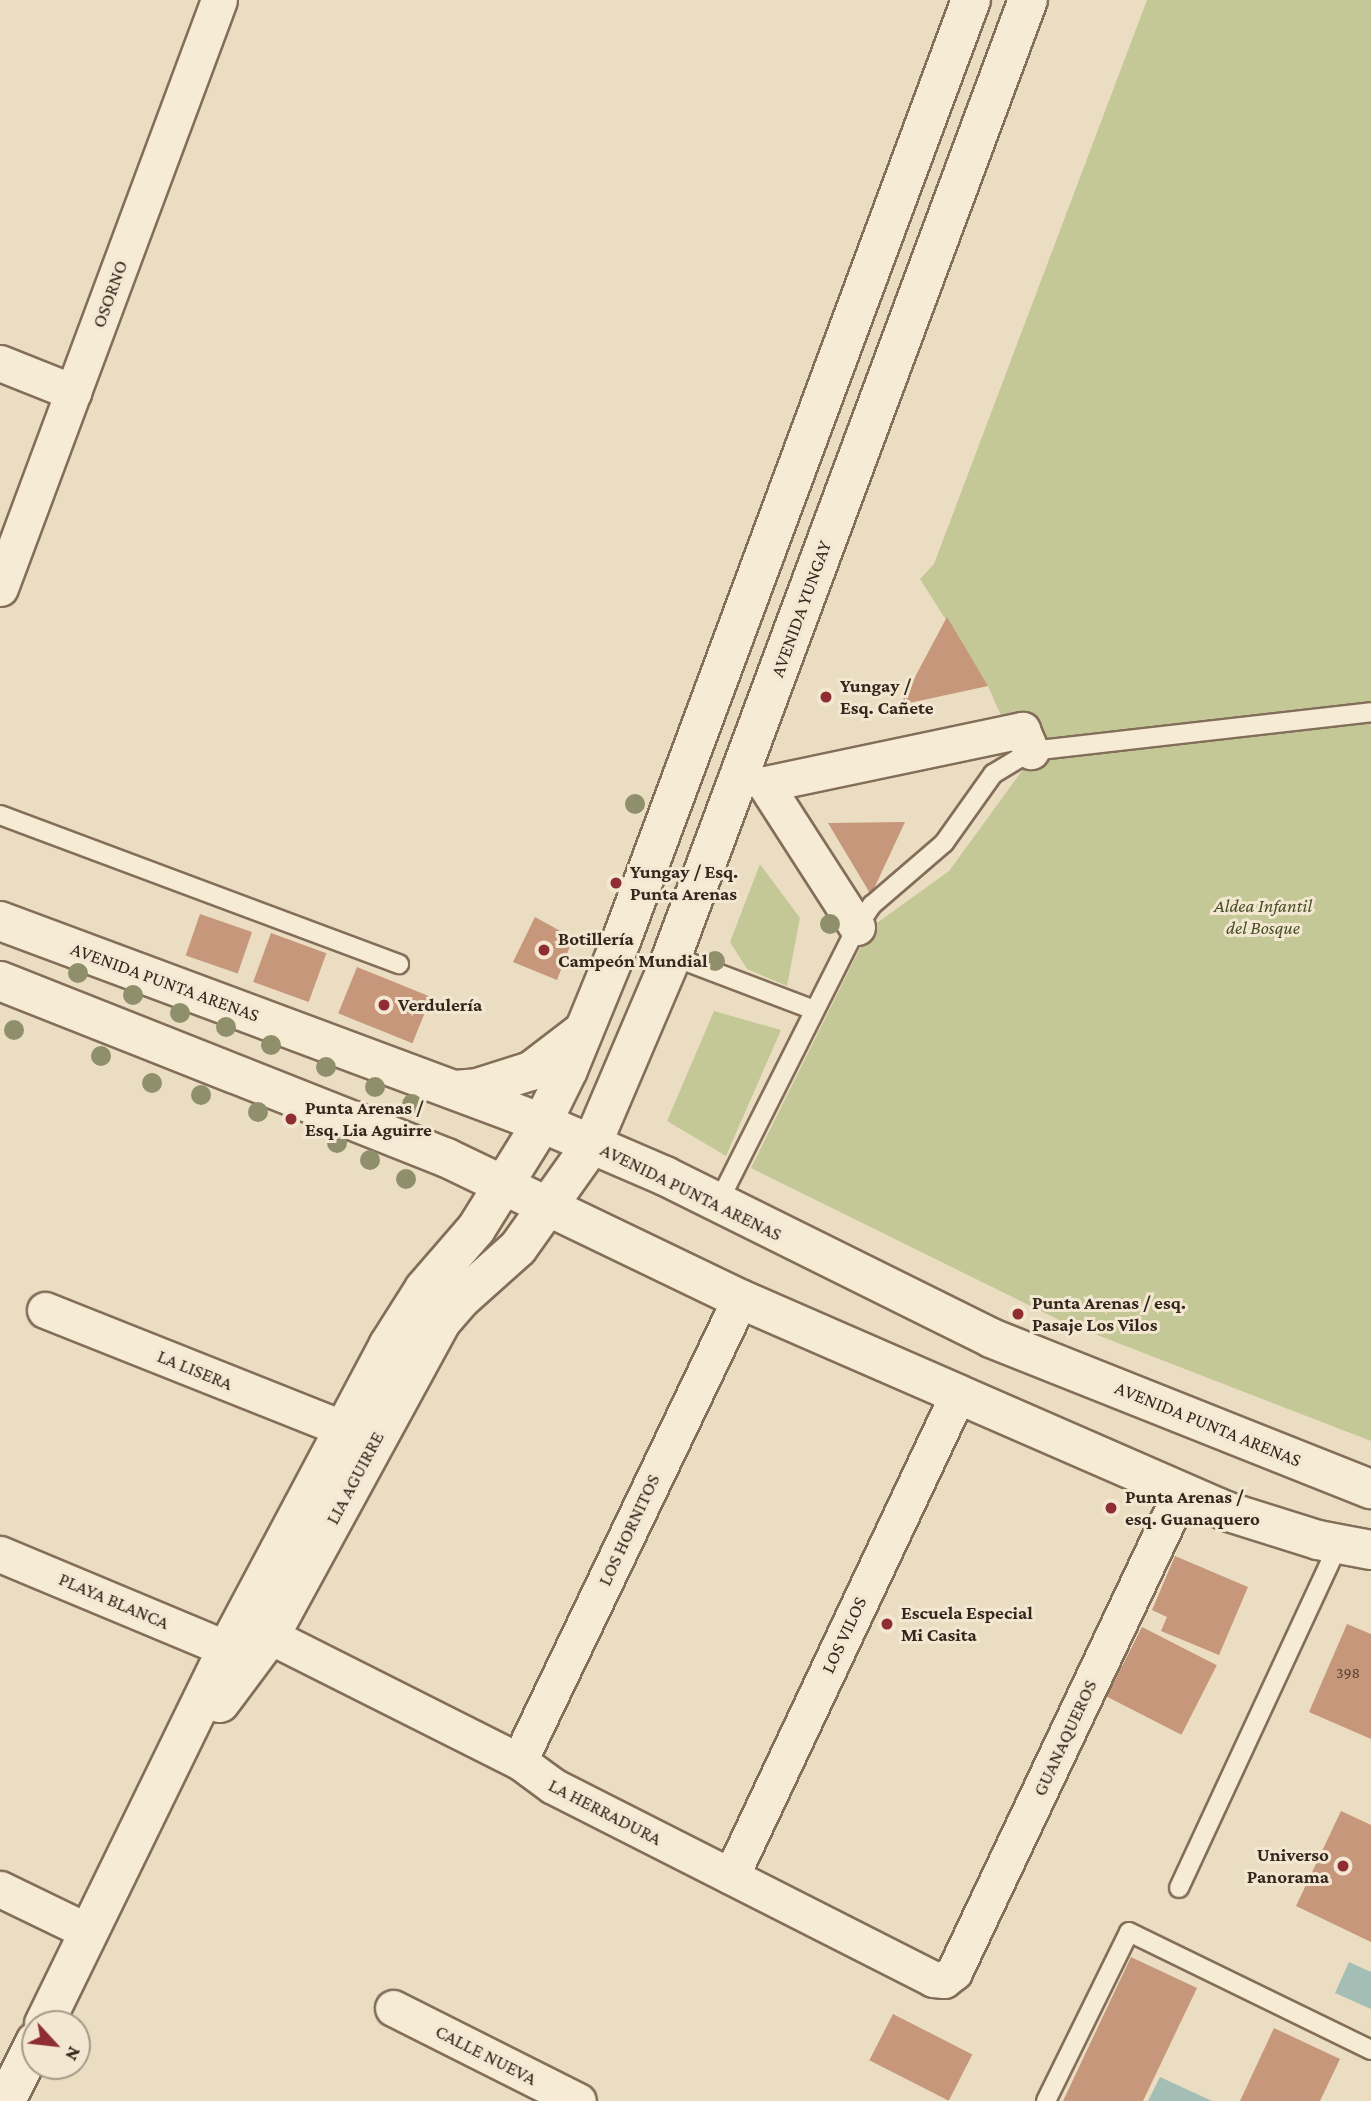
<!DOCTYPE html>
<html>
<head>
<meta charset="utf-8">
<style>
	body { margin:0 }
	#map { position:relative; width:1371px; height:2101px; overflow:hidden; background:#ebddc2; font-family:"Crimson Pro",serif }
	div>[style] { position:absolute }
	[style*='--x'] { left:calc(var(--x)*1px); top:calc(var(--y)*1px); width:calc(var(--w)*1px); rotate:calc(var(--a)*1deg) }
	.green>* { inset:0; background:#c4c897 }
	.water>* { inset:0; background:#a4bdb5 }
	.building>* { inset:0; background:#c6977a; transform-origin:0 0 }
	.roads { filter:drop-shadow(2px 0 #836e5a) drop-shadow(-2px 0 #836e5a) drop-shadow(0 2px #836e5a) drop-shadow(0 -2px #836e5a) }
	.lane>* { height:18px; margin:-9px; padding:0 9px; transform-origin:9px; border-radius:9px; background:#f6ebd4 }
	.street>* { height:35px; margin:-17.5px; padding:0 17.5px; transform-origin:17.5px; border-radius:17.5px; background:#f6ebd4 }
	.secondary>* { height:38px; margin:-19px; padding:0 19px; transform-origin:19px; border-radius:19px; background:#f6ebd4 }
	.trees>* { width:20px; height:20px; margin:-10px; border-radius:50%; background:#908f6c }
	.dots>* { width:19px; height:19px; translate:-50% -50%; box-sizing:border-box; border:4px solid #f3e7d1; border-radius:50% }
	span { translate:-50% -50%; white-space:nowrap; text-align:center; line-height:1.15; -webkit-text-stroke:6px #f3e7d1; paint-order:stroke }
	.number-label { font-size:16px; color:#584335 }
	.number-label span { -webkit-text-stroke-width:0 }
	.street-label { font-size:19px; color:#34271e }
	.poi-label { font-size:19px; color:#34271e; font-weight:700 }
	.left { translate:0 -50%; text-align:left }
	.right { translate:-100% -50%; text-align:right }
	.park-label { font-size:19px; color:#464f26; font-style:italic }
	.north { position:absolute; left:21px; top:2010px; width:70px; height:70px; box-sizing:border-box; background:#f3e7d1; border:2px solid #a79a89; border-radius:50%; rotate:117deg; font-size:19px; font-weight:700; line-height:28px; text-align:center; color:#34271e }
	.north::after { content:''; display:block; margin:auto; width:24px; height:32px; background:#8e2e33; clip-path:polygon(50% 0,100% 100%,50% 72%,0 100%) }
</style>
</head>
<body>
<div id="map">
	<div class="green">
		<div style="clip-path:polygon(1147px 0,1371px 0,1371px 1441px,1061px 1321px,751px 1168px,870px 928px,949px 871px,1024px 768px,988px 686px,920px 579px,934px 564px)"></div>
		<div style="clip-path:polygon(760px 864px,800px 918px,787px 986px,747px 969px,730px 942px)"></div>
		<div style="clip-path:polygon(714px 1011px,781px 1030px,726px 1156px,667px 1121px)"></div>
	</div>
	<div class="water">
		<div style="clip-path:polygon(1349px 1962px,1371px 1972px,1371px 2009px,1335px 1993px)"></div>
		<div style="clip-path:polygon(1160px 2077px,1212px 2101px,1148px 2101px)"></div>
	</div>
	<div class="building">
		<div style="clip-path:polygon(947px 617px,988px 686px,900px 705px)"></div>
		<div style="clip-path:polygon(905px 822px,871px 895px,828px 823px)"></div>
		<div style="left:200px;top:914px;width:55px;height:44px;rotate:19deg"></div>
		<div style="clip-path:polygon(535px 917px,573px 938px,557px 980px,513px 962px)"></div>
		<div style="left:271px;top:933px;width:59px;height:52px;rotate:20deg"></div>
		<div style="left:357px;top:967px;width:80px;height:50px;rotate:22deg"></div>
		<div style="clip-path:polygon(1175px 1556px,1248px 1587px,1219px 1655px,1161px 1631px,1167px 1617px,1152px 1610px)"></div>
		<div style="clip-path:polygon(1347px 1624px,1371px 1634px,1371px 1739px,1309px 1712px)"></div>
		<div style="left:1142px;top:1627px;width:84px;height:78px;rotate:27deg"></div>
		<div style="clip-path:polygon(1341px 1811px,1371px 1825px,1371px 1942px,1296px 1906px)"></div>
		<div style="clip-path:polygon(1131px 1957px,1197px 1988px,1143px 2101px,1063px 2101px)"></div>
		<div style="left:893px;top:2014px;width:89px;height:52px;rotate:27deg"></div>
		<div style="clip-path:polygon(1274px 2028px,1340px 2059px,1320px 2101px,1240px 2101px)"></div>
	</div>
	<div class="roads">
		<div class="lane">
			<div style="--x:0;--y:815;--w:426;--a:20.5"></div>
			<div style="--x:672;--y:956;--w:152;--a:20.8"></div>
			<div style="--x:718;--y:1203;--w:309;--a:-63.3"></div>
			<div style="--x:857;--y:927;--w:27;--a:-56"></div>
			<div style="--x:872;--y:905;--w:95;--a:-40.7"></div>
			<div style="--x:944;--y:843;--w:85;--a:-54.6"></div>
			<div style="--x:993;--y:774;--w:44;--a:-31.2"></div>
			<div style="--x:1031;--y:751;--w:342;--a:-6.5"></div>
			<div style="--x:1179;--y:1888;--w:379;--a:-65.1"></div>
			<div style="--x:1046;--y:2101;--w:188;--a:-63.8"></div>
			<div style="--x:1129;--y:1932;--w:269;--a:26"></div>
		</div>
		<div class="street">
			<div style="--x:0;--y:363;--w:79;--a:21.7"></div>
			<div style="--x:0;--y:588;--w:627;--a:-69.57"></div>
			<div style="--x:857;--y:927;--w:170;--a:-122.8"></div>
			<div style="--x:765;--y:784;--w:263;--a:-11.9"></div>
			<div style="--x:1022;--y:730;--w:23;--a:67"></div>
			<div style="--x:45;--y:1310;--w:322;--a:21.7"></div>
			<div style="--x:0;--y:1554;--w:246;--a:22.7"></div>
			<div style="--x:270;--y:1636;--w:279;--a:26.7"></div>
			<div style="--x:519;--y:1761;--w:42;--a:36.3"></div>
			<div style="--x:553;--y:1786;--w:426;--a:26.9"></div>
			<div style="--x:933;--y:1979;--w:11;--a:5"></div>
			<div style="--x:944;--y:1980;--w:13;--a:-39"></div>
			<div style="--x:954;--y:1972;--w:531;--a:-64.69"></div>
			<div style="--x:519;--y:1761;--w:512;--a:-64.44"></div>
			<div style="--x:731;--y:1876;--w:533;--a:-64.78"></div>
			<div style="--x:0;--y:1889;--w:99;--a:25.8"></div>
			<div style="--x:393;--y:2008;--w:207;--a:26.7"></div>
		</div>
		<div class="secondary">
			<div style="--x:0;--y:921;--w:578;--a:20.44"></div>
			<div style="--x:542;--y:1123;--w:134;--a:23.3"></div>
			<div style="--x:665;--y:1176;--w:364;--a:26.4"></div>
			<div style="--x:991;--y:1338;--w:409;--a:21.7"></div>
			<div style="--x:0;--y:981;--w:481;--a:21.6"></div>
			<div style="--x:447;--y:1158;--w:325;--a:25.7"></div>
			<div style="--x:740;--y:1299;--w:530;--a:23.57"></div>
			<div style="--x:1226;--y:1511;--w:96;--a:17.5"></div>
			<div style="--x:1318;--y:1540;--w:54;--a:10.7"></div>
			<div style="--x:455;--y:1090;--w:22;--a:-5"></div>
			<div style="--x:477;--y:1088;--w:57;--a:-17.5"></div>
			<div style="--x:531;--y:1071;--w:64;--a:-37.4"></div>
			<div style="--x:220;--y:1703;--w:84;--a:-53.3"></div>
			<div style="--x:270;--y:1636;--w:358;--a:-61.4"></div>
			<div style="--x:441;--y:1322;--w:32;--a:-49"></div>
			<div style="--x:462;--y:1298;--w:75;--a:-41.8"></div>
			<div style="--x:518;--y:1248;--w:128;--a:-54.6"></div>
			<div style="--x:592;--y:1144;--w:204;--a:-66.9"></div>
			<div style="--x:672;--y:956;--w:1020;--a:-69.58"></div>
			<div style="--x:44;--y:2024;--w:417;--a:-64"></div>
			<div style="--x:227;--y:1649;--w:343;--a:-62"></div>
			<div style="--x:388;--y:1346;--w:67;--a:-57.7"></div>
			<div style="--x:424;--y:1289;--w:79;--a:-49.1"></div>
			<div style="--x:476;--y:1229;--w:125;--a:-58.1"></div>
			<div style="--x:542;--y:1123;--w:59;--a:-63.9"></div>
			<div style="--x:568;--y:1070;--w:139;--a:-67.7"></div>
			<div style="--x:621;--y:941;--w:1004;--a:-69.6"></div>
			<div style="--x:6;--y:2101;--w:66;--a:-63.8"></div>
		</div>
	</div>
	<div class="trees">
		<div style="left:635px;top:804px"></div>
		<div style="left:830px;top:924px"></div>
		<div style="left:715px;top:961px"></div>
		<div style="left:78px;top:973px"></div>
		<div style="left:133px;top:995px"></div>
		<div style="left:180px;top:1013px"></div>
		<div style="left:226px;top:1027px"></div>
		<div style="left:14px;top:1030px"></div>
		<div style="left:271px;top:1045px"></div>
		<div style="left:101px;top:1056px"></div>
		<div style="left:326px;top:1067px"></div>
		<div style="left:152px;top:1083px"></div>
		<div style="left:375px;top:1087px"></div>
		<div style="left:201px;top:1095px"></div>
		<div style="left:412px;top:1104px"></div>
		<div style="left:258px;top:1112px"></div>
		<div style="left:337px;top:1143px"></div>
		<div style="left:370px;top:1160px"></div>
		<div style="left:406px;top:1179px"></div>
	</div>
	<div class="dots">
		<div style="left:826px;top:697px;background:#8e2e33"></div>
		<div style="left:616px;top:883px;background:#8e2e33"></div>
		<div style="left:544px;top:950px;background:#8e2e33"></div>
		<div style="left:384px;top:1005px;background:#8e2e33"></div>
		<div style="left:291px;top:1119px;background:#8e2e33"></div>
		<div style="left:1018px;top:1314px;background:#8e2e33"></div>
		<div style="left:1111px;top:1508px;background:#8e2e33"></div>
		<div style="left:887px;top:1624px;background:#8e2e33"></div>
		<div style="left:1343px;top:1866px;background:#8e2e33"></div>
	</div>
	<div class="number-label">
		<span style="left:1348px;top:1673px">398</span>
	</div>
	<div class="street-label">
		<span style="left:110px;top:294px;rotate:-70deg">OSORNO</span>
		<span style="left:801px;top:609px;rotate:-70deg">AVENIDA YUNGAY</span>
		<span style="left:165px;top:982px;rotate:20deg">AVENIDA PUNTA ARENAS</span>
		<span style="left:691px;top:1192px;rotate:26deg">AVENIDA PUNTA ARENAS</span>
		<span style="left:195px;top:1370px;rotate:22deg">LA LISERA</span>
		<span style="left:1208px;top:1424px;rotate:22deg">AVENIDA PUNTA ARENAS</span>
		<span style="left:355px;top:1478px;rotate:-62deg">LIA AGUIRRE</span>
		<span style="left:629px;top:1530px;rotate:-65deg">LOS HORNITOS</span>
		<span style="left:114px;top:1601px;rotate:23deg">PLAYA BLANCA</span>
		<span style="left:844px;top:1635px;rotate:-65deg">LOS VILOS</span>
		<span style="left:1065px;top:1738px;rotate:-65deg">GUANAQUEROS</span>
		<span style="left:605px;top:1812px;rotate:27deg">LA HERRADURA</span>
		<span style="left:486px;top:2055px;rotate:27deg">CALLE NUEVA</span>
	</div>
	<div class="poi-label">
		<span class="left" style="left:840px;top:697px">Yungay /<br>Esq. Cañete</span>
		<span class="left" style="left:630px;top:883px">Yungay / Esq.<br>Punta Arenas</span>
		<span class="left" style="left:558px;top:950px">Botillería<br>Campeón Mundial</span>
		<span class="left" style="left:398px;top:1005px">Verdulería</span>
		<span class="left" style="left:305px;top:1119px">Punta Arenas /<br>Esq. Lia Aguirre</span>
		<span class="left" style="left:1032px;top:1314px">Punta Arenas / esq.<br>Pasaje Los Vilos</span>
		<span class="left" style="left:1125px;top:1508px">Punta Arenas /<br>esq. Guanaquero</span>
		<span class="left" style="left:901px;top:1624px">Escuela Especial<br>Mi Casita</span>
		<span class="right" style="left:1329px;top:1866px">Universo<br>Panorama</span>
	</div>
	<div class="park-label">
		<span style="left:1263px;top:917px">Aldea Infantil<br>del Bosque</span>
	</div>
	<div class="north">N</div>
</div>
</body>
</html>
